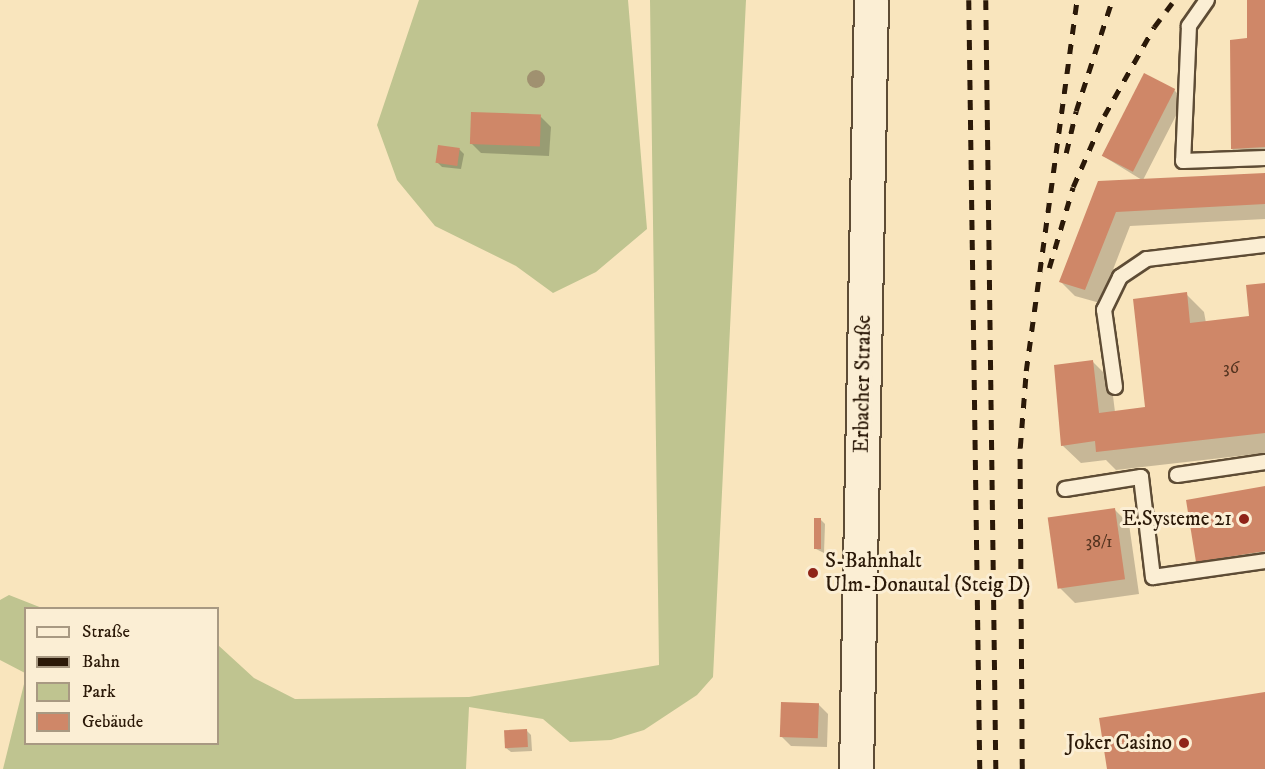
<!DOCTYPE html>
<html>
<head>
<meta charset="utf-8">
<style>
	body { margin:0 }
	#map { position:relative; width:1265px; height:769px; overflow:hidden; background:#f9e5bd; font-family:"IM FELL DW Pica",serif }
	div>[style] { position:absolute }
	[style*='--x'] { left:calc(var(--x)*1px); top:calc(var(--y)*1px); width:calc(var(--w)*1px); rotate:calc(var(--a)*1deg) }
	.green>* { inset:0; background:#bfc490 }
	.shadow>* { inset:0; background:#0003 }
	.building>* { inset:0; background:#cf8768; transform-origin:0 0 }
	.roads { filter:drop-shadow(2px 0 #5e4c35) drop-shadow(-2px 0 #5e4c35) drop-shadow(0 2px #5e4c35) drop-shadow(0 -2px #5e4c35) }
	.service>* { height:14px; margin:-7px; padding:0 7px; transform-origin:7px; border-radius:7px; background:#fbeed4 }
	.secondary>* { height:33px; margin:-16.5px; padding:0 16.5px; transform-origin:16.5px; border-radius:16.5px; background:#fbeed4 }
	.rail>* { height:4.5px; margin-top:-2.25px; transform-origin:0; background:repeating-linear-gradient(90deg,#2b1908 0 10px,transparent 0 20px) }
	.trees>* { width:18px; height:18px; margin:-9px; border-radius:50%; background:#a09170 }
	.dots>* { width:16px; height:16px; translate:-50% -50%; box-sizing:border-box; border:3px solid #fbeed4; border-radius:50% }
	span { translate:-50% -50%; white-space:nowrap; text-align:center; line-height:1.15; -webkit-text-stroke:6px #fbeed4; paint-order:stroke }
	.number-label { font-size:18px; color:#543420 }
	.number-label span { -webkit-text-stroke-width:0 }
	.street-label { font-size:21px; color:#2b1908 }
	.poi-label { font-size:21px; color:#2b1908 }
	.right { translate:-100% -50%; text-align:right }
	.left { translate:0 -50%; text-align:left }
	.legend { position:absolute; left:24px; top:607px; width:195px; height:138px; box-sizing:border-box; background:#fbeed4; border:2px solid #a89982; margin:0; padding:8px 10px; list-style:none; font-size:18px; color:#2b1908 }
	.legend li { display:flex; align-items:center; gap:12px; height:30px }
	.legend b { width:30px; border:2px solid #a89982 }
</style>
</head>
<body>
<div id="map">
	<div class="green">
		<div style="clip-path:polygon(419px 0,628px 0,647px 229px,596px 272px,553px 293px,516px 266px,435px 226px,397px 180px,377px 125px)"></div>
		<div style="clip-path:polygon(650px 0,746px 0,713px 677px,697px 695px,644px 730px,611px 740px,570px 742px,543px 719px,469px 707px,466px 769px,3px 769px,25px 680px,26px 744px,218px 744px,218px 645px,254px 678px,295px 699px,469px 697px,659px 665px)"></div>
		<div style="clip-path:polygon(9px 595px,42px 608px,26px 608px,25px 673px,0 660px,0 600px)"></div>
	</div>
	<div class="shadow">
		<div style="clip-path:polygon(1248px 0,1265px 0,1265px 166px,1251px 167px,1232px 149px,1248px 39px)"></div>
		<div style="clip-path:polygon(1145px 75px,1174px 90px,1184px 100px,1143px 180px,1265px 175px,1265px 219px,1130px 226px,1100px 303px,1075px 296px,1060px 281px,1099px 183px,1142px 180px,1103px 156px)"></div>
		<div style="clip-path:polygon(541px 117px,551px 127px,549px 156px,481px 153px,471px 143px)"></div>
		<div style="clip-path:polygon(459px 149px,464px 154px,461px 169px,442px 167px,437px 162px)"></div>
		<div style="clip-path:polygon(1265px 284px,1265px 453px,1116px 470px,1106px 460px,1081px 463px,1062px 445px,1093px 362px,1111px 380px,1115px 412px,1147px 408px,1186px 294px,1204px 312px,1206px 323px,1251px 318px)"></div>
		<div style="clip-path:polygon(1265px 487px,1265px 567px,1212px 576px,1197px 561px)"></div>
		<div style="clip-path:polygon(1114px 509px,1129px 524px,1139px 594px,1075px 603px,1060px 588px)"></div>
		<div style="clip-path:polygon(821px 520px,825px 524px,824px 553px,814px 548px)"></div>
		<div style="clip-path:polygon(818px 704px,828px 714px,827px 747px,791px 746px,781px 736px)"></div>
		<div style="clip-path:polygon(526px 730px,531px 735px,532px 751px,511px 752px,506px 748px)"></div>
	</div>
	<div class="building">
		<div style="clip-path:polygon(1247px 0,1265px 0,1265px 147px,1231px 149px,1230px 40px,1247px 38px)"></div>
		<div style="left:1144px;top:73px;width:35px;height:93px;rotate:27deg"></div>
		<div style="left:471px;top:112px;width:70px;height:32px;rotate:2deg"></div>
		<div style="left:438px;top:145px;width:22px;height:18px;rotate:8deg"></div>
		<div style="clip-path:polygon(1265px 173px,1265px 204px,1116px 212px,1085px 290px,1059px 282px,1098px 181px)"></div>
		<div style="clip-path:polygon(1265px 283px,1265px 433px,1096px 452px,1095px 441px,1061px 446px,1054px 365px,1093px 360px,1099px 413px,1145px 407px,1133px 299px,1187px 292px,1190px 323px,1249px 316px,1246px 285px)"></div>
		<div style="clip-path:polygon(1265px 486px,1265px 551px,1196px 562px,1186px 500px)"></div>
		<div style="left:1115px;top:508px;width:72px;height:68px;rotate:82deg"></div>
		<div style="left:814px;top:518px;width:7px;height:31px"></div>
		<div style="clip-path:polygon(1265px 692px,1265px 769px,1107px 769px,1099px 718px)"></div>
		<div style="left:781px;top:702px;width:38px;height:35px;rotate:2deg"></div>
		<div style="left:527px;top:729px;width:18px;height:23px;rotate:87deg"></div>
	</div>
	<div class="roads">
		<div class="service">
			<div style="--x:1207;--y:0;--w:32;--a:125"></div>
			<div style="--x:1189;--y:26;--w:135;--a:92.5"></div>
			<div style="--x:1183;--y:161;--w:82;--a:-2.1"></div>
			<div style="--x:1115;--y:387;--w:78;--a:-98.1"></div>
			<div style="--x:1104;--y:310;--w:37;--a:-64"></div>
			<div style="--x:1120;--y:277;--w:32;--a:-34"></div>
			<div style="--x:1147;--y:259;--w:119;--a:-6.8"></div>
			<div style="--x:1177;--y:475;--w:89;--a:-8.4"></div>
			<div style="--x:1065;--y:489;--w:77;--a:-9"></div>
			<div style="--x:1141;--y:477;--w:101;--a:83.2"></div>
			<div style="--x:1153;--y:577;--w:113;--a:-8.1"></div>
		</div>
		<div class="secondary">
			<div style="--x:856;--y:769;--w:769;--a:-88.88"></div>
		</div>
	</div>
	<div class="rail">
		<div style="--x:969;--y:0;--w:769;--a:89.18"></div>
		<div style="--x:986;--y:0;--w:769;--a:89.25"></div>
		<div style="--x:1066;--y:153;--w:43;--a:-76.6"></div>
		<div style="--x:1076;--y:111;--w:117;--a:-72"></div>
		<div style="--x:1049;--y:268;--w:84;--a:-73.5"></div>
		<div style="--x:1073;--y:187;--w:77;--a:-66.4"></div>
		<div style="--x:1104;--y:116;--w:102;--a:-60.7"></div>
		<div style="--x:1154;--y:27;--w:34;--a:-53"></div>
		<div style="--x:1022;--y:769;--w:321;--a:-90.4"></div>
		<div style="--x:1020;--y:448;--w:77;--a:-85.5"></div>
		<div style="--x:1026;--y:371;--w:374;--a:-82.2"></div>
	</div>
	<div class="trees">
		<div style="left:536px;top:79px"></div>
	</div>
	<div class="dots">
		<div style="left:1244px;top:519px;background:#8f2418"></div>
		<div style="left:813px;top:573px;background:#8f2418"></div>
		<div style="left:1184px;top:743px;background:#8f2418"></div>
	</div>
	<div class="number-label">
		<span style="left:1231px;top:368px">36</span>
		<span style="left:1099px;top:542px">38/1</span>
	</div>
	<div class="street-label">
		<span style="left:863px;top:384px;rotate:-89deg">Erbacher Straße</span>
	</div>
	<div class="poi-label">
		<span class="right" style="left:1232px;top:519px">E.Systeme 21</span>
		<span class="left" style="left:825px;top:573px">S-Bahnhalt<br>Ulm-Donautal (Steig D)</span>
		<span class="right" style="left:1172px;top:743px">Joker Casino</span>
	</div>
	<ul class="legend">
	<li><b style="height:8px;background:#fbeed4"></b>Straße</li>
	<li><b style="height:8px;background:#2b1908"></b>Bahn</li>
	<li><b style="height:16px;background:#bfc490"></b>Park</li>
	<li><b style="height:16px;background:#cf8768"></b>Gebäude</li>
	</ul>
</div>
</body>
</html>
